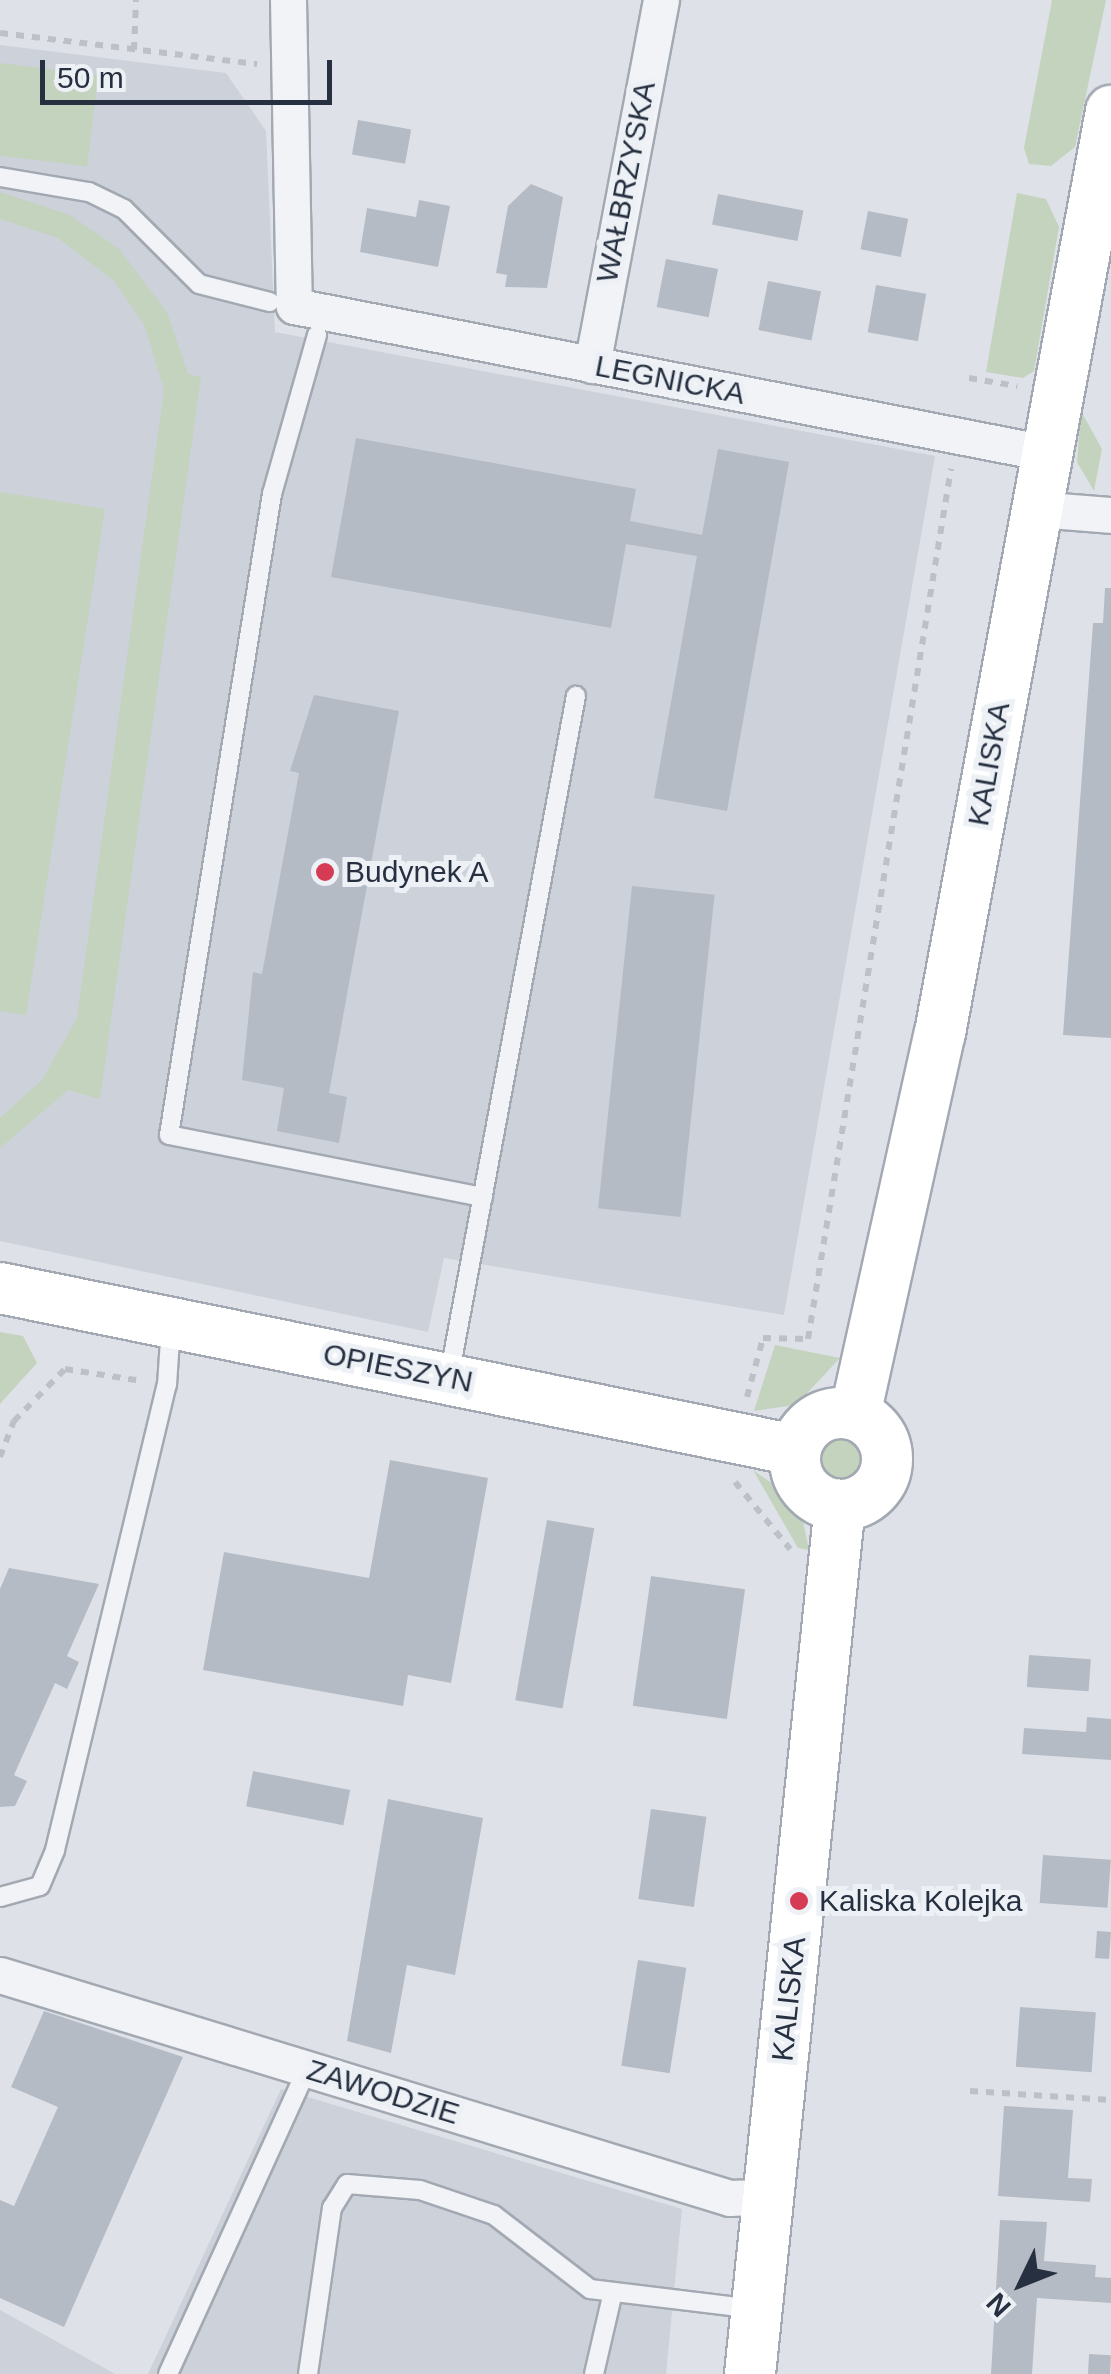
<!DOCTYPE html>
<html>
<head>
<meta charset="utf-8">
<style>
	body { margin:0 }
	#map { position:relative; width:1111px; height:2374px; overflow:hidden; background:#dee2e8; font-family:Arial,sans-serif }
	div>[style] { position:absolute }
	[style*='--x'] { left:calc(var(--x)*1px); top:calc(var(--y)*1px); width:calc(var(--w)*1px); rotate:calc(var(--a)*1deg) }
	.built>* { inset:0; background:#ccd1da }
	.green>* { inset:0; background:#c4d3be; transform-origin:0 0 }
	.round { border-radius:50% }
	.building>* { inset:0; background:#b5bbc5; transform-origin:0 0 }
	.path>* { height:6px; margin-top:-3px; transform-origin:0; background:repeating-linear-gradient(90deg,#bcc0c7 0 8px,transparent 0 16px) }
	.roads { filter:drop-shadow(2px 0 #a3a9b2) drop-shadow(-2px 0 #a3a9b2) drop-shadow(0 2px #a3a9b2) drop-shadow(0 -2px #a3a9b2) }
	.lane>* { height:18px; margin:-9px; padding:0 9px; transform-origin:9px; border-radius:9px; background:#f1f3f6 }
	.street>* { height:35px; margin:-17.5px; padding:0 17.5px; transform-origin:17.5px; border-radius:17.5px; background:#f1f3f6 }
	.secondary>* { height:50px; margin:-25px; padding:0 25px; transform-origin:25px; border-radius:25px; background:#fff }
	.secondary>.ring { margin:-25px; padding:0; box-sizing:content-box; background:none; border:50px solid #fff; border-radius:50% }
	.dots>* { width:28px; height:28px; translate:-50% -50%; box-sizing:border-box; border:5px solid #edf1f6; border-radius:50% }
	span { translate:-50% -50%; white-space:nowrap; text-align:center; line-height:1.15; -webkit-text-stroke:10px #edf1f6; paint-order:stroke }
	.street-label { font-size:30px; color:#263040 }
	.poi-label { font-size:30px; color:#263040 }
	.left { translate:0 -50%; text-align:left }
	.north { position:absolute; left:971px; top:2234px; width:100px; height:100px; -webkit-text-stroke:8px #edf1f6; paint-order:stroke; rotate:227deg; font-size:28px; font-weight:700; line-height:40px; text-align:center; color:#263040 }
	.north::after { content:''; display:block; margin:auto; width:35px; height:45px; background:#263040; clip-path:polygon(50% 0,100% 100%,50% 72%,0 100%) }
	.scale { position:absolute; left:40px; top:60px; width:292px; height:45px; box-sizing:border-box; border:5px solid #263040; border-top:0; padding-left:12px; font-size:30px; line-height:35px; white-space:nowrap; color:#263040; -webkit-text-stroke:8px #edf1f6; paint-order:stroke }
</style>
</head>
<body>
<div id="map">
	<div class="built">
		<div style="clip-path:polygon(0 45px,226px 73px,266px 131px,275px 332px,935px 456px,784px 1315px,444px 1258px,428px 1332px,0 1241px)"></div>
		<div style="clip-path:polygon(281px 2089px,682px 2209px,666px 2374px,148px 2374px)"></div>
		<div style="clip-path:polygon(0 2310px,115px 2374px,0 2374px)"></div>
	</div>
	<div class="green">
		<div style="clip-path:polygon(1052px 0,1106px 0,1075px 147px,1051px 166px,1029px 164px,1024px 148px)"></div>
		<div style="left:0;top:63px;width:99px;height:92px;rotate:7deg"></div>
		<div style="clip-path:polygon(0 192px,70px 215px,119px 249px,167px 312px,188px 374px,201px 377px,100px 1099px,68px 1090px,0 1148px,0 1118px,42px 1080px,77px 1018px,164px 390px,144px 324px,114px 281px,58px 238px,0 219px)"></div>
		<div style="clip-path:polygon(1017px 193px,1046px 199px,1059px 227px,1034px 371px,1023px 378px,986px 372px)"></div>
		<div style="clip-path:polygon(1081px 411px,1102px 449px,1094px 491px,1077px 462px)"></div>
		<div style="clip-path:polygon(0 492px,105px 509px,26px 1015px,0 1011px)"></div>
		<div style="clip-path:polygon(0 1332px,23px 1336px,37px 1363px,0 1404px)"></div>
		<div style="clip-path:polygon(775px 1345px,840px 1358px,796px 1405px,754px 1411px)"></div>
		<div class="round" style="left:820px;top:1438px;width:42px;height:42px"></div>
		<div style="clip-path:polygon(753px 1470px,799px 1502px,809px 1550px,798px 1548px)"></div>
	</div>
	<div class="building">
		<div style="left:358px;top:120px;width:54px;height:35px;rotate:10deg"></div>
		<div style="clip-path:polygon(531px 184px,563px 197px,547px 288px,505px 287px,507px 275px,496px 273px,508px 206px)"></div>
		<div style="left:718px;top:194px;width:87px;height:31px;rotate:11deg"></div>
		<div style="clip-path:polygon(419px 200px,450px 206px,438px 267px,360px 252px,367px 208px,416px 217px)"></div>
		<div style="left:868px;top:211px;width:41px;height:39px;rotate:11deg"></div>
		<div style="left:666px;top:259px;width:53px;height:49px;rotate:11deg"></div>
		<div style="left:768px;top:281px;width:54px;height:50px;rotate:11deg"></div>
		<div style="left:876px;top:285px;width:51px;height:48px;rotate:10deg"></div>
		<div style="clip-path:polygon(356px 438px,636px 489px,630px 521px,702px 535px,718px 449px,789px 462px,727px 811px,654px 798px,697px 556px,626px 544px,611px 628px,331px 577px)"></div>
		<div style="clip-path:polygon(1105px 588px,1111px 588px,1111px 1038px,1063px 1035px,1093px 623px,1103px 623px)"></div>
		<div style="clip-path:polygon(314px 695px,399px 711px,329px 1093px,347px 1097px,339px 1143px,277px 1131px,284px 1088px,242px 1080px,253px 972px,262px 974px,299px 773px,290px 771px)"></div>
		<div style="left:632px;top:886px;width:83px;height:324px;rotate:6deg"></div>
		<div style="clip-path:polygon(390px 1460px,488px 1478px,451px 1683px,408px 1675px,403px 1706px,203px 1670px,224px 1552px,369px 1578px)"></div>
		<div style="left:547px;top:1520px;width:48px;height:183px;rotate:10deg"></div>
		<div style="clip-path:polygon(9px 1568px,99px 1584px,67px 1656px,79px 1662px,67px 1689px,55px 1683px,14px 1775px,27px 1781px,15px 1806px,0 1807px,0 1589px)"></div>
		<div style="left:651px;top:1576px;width:95px;height:131px;rotate:8deg"></div>
		<div style="left:1029px;top:1655px;width:62px;height:32px;rotate:4deg"></div>
		<div style="clip-path:polygon(1087px 1717px,1111px 1719px,1111px 1760px,1022px 1754px,1024px 1728px,1086px 1732px)"></div>
		<div style="left:253px;top:1771px;width:99px;height:36px;rotate:11deg"></div>
		<div style="clip-path:polygon(388px 1799px,483px 1818px,455px 1975px,407px 1965px,391px 2053px,347px 2041px)"></div>
		<div style="left:651px;top:1809px;width:56px;height:91px;rotate:8deg"></div>
		<div style="left:1043px;top:1855px;width:68px;height:48px;rotate:4deg"></div>
		<div style="left:1097px;top:1931px;width:14px;height:27px;rotate:4deg"></div>
		<div style="left:638px;top:1960px;width:49px;height:107px;rotate:9deg"></div>
		<div style="left:1020px;top:2007px;width:76px;height:60px;rotate:4deg"></div>
		<div style="clip-path:polygon(44px 2011px,183px 2057px,64px 2327px,0 2298px,0 2200px,14px 2206px,58px 2107px,11px 2087px)"></div>
		<div style="clip-path:polygon(1004px 2106px,1073px 2110px,1068px 2178px,1092px 2179px,1090px 2202px,998px 2196px)"></div>
		<div style="clip-path:polygon(1000px 2220px,1047px 2222px,1044px 2261px,1096px 2265px,1095px 2277px,1111px 2278px,1111px 2303px,1037px 2298px,1032px 2374px,991px 2374px)"></div>
		<div style="left:1089px;top:2354px;width:22px;height:20px;rotate:3deg"></div>
	</div>
	<div class="path">
		<div style="--x:0;--y:33;--w:259;--a:6.9"></div>
		<div style="--x:134;--y:50;--w:50;--a:-87.7"></div>
		<div style="--x:969;--y:378;--w:49;--a:9.5"></div>
		<div style="--x:747;--y:1397;--w:61;--a:-74.8"></div>
		<div style="--x:763;--y:1338;--w:45;--a:1.3"></div>
		<div style="--x:808;--y:1339;--w:882;--a:-80.67"></div>
		<div style="--x:0;--y:1457;--w:39;--a:-69"></div>
		<div style="--x:14;--y:1421;--w:73;--a:-45.6"></div>
		<div style="--x:65;--y:1369;--w:78;--a:8.9"></div>
		<div style="--x:735;--y:1482;--w:87;--a:50.6"></div>
		<div style="--x:970;--y:2091;--w:141;--a:3.7"></div>
	</div>
	<div class="roads">
		<div class="lane">
			<div style="--x:0;--y:177;--w:90;--a:9.6"></div>
			<div style="--x:89;--y:192;--w:39;--a:26"></div>
			<div style="--x:124;--y:209;--w:106;--a:45"></div>
			<div style="--x:199;--y:284;--w:73;--a:14.2"></div>
			<div style="--x:317;--y:335;--w:165;--a:105.8"></div>
			<div style="--x:272;--y:494;--w:649;--a:99.13"></div>
			<div style="--x:169;--y:1135;--w:320;--a:11.2"></div>
			<div style="--x:449;--y:1377;--w:693;--a:-79.44"></div>
			<div style="--x:0;--y:1897;--w:41;--a:-15.4"></div>
			<div style="--x:40;--y:1886;--w:39;--a:-67"></div>
			<div style="--x:55;--y:1850;--w:478;--a:-76.5"></div>
			<div style="--x:167;--y:1385;--w:61;--a:-86.2"></div>
			<div style="--x:168;--y:2374;--w:335;--a:-65.5"></div>
			<div style="--x:308;--y:2374;--w:168;--a:-81.8"></div>
			<div style="--x:332;--y:2208;--w:28;--a:-58"></div>
			<div style="--x:347;--y:2184;--w:73;--a:4.7"></div>
			<div style="--x:420;--y:2190;--w:78;--a:18.7"></div>
			<div style="--x:494;--y:2215;--w:121;--a:37.6"></div>
			<div style="--x:590;--y:2289;--w:167;--a:6.9"></div>
			<div style="--x:594;--y:2374;--w:84;--a:-77"></div>
		</div>
		<div class="street">
			<div style="--x:288;--y:0;--w:306;--a:88.9"></div>
			<div style="--x:294;--y:306;--w:766;--a:11.06"></div>
			<div style="--x:592;--y:365;--w:371;--a:-79.3"></div>
			<div style="--x:1036;--y:509;--w:75;--a:4.6"></div>
			<div style="--x:0;--y:1975;--w:763;--a:16.99"></div>
			<div style="--x:730;--y:2198;--w:38;--a:-2"></div>
		</div>
		<div class="secondary">
			<div style="--x:0;--y:1288;--w:811;--a:11.52"></div>
			<div class="ring" style="left:795px;top:1413px;width:42px;height:42px"></div>
			<div style="--x:855;--y:1415;--w:391;--a:-77.5"></div>
			<div style="--x:940;--y:1033;--w:938;--a:-79.49"></div>
			<div style="--x:750;--y:2374;--w:874;--a:-84.09"></div>
		</div>
	</div>
	<div class="dots">
		<div style="left:325px;top:872px;background:#d53b53"></div>
		<div style="left:799px;top:1901px;background:#d53b53"></div>
	</div>
	<div class="street-label">
		<span style="left:626px;top:182px;rotate:-79deg">WAŁBRZYSKA</span>
		<span style="left:670px;top:380px;rotate:11deg">LEGNICKA</span>
		<span style="left:989px;top:764px;rotate:-80deg">KALISKA</span>
		<span style="left:398px;top:1368px;rotate:11deg">OPIESZYN</span>
		<span style="left:789px;top:1999px;rotate:-84deg">KALISKA</span>
		<span style="left:383px;top:2092px;rotate:17deg">ZAWODZIE</span>
	</div>
	<div class="poi-label">
		<span class="left" style="left:345px;top:872px">Budynek A</span>
		<span class="left" style="left:819px;top:1901px">Kaliska Kolejka</span>
	</div>
	<div class="north">N</div>
	<div class="scale">50 m</div>
</div>
</body>
</html>
